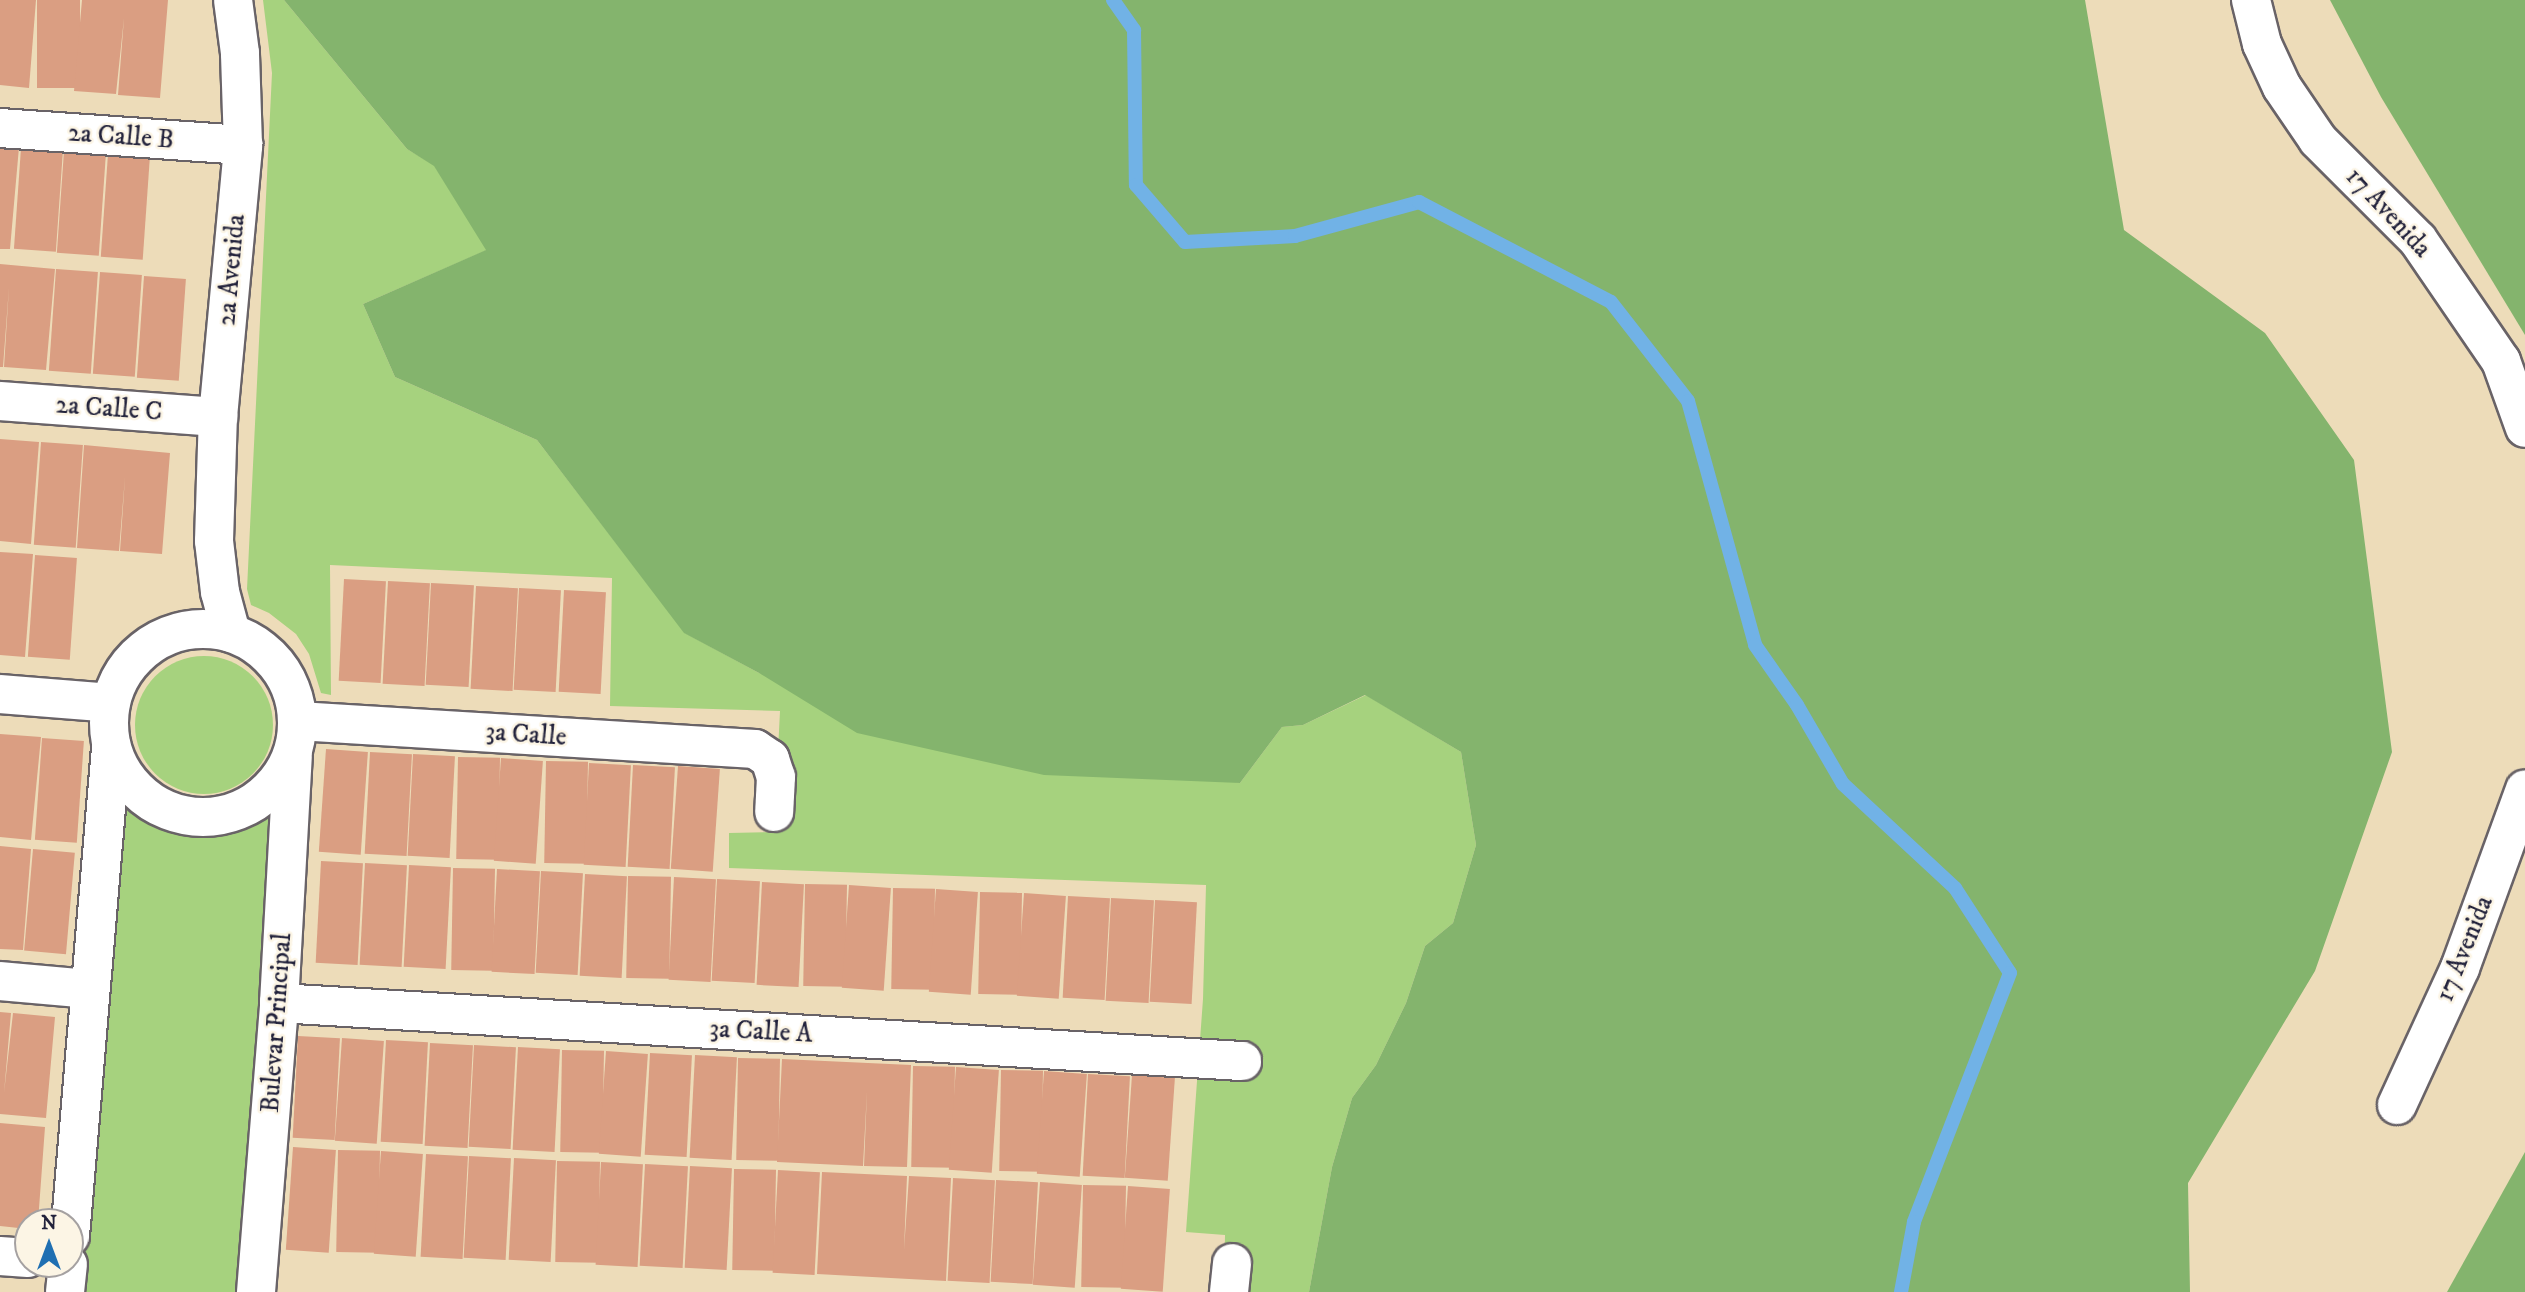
<!DOCTYPE html>
<html>
<head>
<meta charset="utf-8">
<style>
	body { margin:0 }
	#map { position:relative; width:2525px; height:1292px; overflow:hidden; background:#eddcb9; font-family:"IM FELL DW Pica",serif }
	div>[style] { position:absolute }
	[style*='--x'] { left:calc(var(--x)*1px); top:calc(var(--y)*1px); width:calc(var(--w)*1px); rotate:calc(var(--a)*1deg) }
	.green>* { inset:0; background:#a6d27e }
	.round { border-radius:50% }
	.forest>* { inset:0; background:#84b46d }
	.stream>* { height:14px; margin:-7px; padding:0 7px; transform-origin:7px; border-radius:7px; background:#71b2e6 }
	.building>* { inset:0; background:#da9e82; transform-origin:0 0 }
	.roads { filter:drop-shadow(2px 0 #696367) drop-shadow(-2px 0 #696367) drop-shadow(0 2px #696367) drop-shadow(0 -2px #696367) }
	.minor>* { height:38px; margin:-19px; padding:0 19px; transform-origin:19px; border-radius:19px; background:#fff }
	.minor>.ring { margin:-19px; padding:0; box-sizing:content-box; background:none; border:38px solid #fff; border-radius:50% }
	span { translate:-50% -50%; white-space:nowrap; text-align:center; line-height:1.15; -webkit-text-stroke:5px #fcf5e5; paint-order:stroke }
	.street-label { font-size:26px; color:#22223b }
	.north { position:absolute; left:14px; top:1208px; width:70px; height:70px; box-sizing:border-box; background:#fcf5e5; border:2px solid #a5a1a1; border-radius:50%; rotate:0deg; font-size:19px; font-weight:700; line-height:28px; text-align:center; color:#22223b }
	.north::after { content:''; display:block; margin:auto; width:24px; height:32px; background:#1f6fb2; clip-path:polygon(50% 0,100% 100%,50% 72%,0 100%) }
</style>
</head>
<body>
<div id="map">
	<div class="green">
		<div style="clip-path:polygon(263px 0,284px 0,407px 149px,434px 165px,487px 250px,363px 304px,395px 377px,537px 440px,685px 633px,759px 673px,1240px 783px,1282px 727px,1303px 725px,1366px 695px,1461px 752px,1476px 845px,1453px 923px,1425px 946px,1406px 1003px,1376px 1065px,1352px 1098px,1332px 1167px,1309px 1292px,1224px 1292px,1225px 1235px,1186px 1232px,1203px 999px,1206px 885px,729px 868px,729px 833px,774px 832px,780px 711px,610px 706px,612px 578px,330px 565px,331px 695px,321px 693px,309px 654px,296px 634px,269px 613px,251px 605px,247px 589px,272px 73px)"></div>
		<div class="round" style="left:135px;top:656px;width:138px;height:138px"></div>
		<div style="clip-path:polygon(119px 765px,129px 782px,144px 797px,160px 807px,199px 817px,239px 811px,272px 789px,256px 1292px,65px 1292px)"></div>
	</div>
	<div class="forest">
		<div style="clip-path:polygon(284px 0,2085px 0,2124px 230px,2265px 333px,2354px 460px,2392px 752px,2315px 971px,2188px 1183px,2190px 1292px,1309px 1292px,1332px 1167px,1352px 1098px,1376px 1065px,1406px 1003px,1425px 946px,1453px 923px,1476px 845px,1461px 752px,1365px 695px,1303px 725px,1282px 727px,1240px 783px,1044px 775px,857px 733px,759px 673px,684px 633px,537px 440px,395px 377px,363px 304px,486px 250px,434px 166px,407px 149px)"></div>
		<div style="clip-path:polygon(2330px 0,2525px 0,2525px 335px,2381px 97px)"></div>
		<div style="clip-path:polygon(2525px 1152px,2525px 1292px,2447px 1292px)"></div>
	</div>
	<div class="stream">
		<div style="--x:1113;--y:0;--w:37;--a:55"></div>
		<div style="--x:1134;--y:30;--w:155;--a:89.3"></div>
		<div style="--x:1136;--y:185;--w:75;--a:49.3"></div>
		<div style="--x:1185;--y:242;--w:110;--a:-3.1"></div>
		<div style="--x:1295;--y:236;--w:129;--a:-15.3"></div>
		<div style="--x:1419;--y:202;--w:216;--a:27.5"></div>
		<div style="--x:1611;--y:302;--w:125;--a:52.1"></div>
		<div style="--x:1688;--y:401;--w:253;--a:74.6"></div>
		<div style="--x:1755;--y:645;--w:73;--a:55"></div>
		<div style="--x:1797;--y:705;--w:91;--a:59.8"></div>
		<div style="--x:1843;--y:784;--w:153;--a:42.9"></div>
		<div style="--x:1955;--y:888;--w:101;--a:57.1"></div>
		<div style="--x:2010;--y:973;--w:267;--a:111.1"></div>
		<div style="--x:1914;--y:1222;--w:71;--a:100.5"></div>
	</div>
	<div class="building">
		<div style="clip-path:polygon(0 0,36px 0,29px 88px,0 85px)"></div>
		<div style="left:37px;top:0;width:43px;height:88px"></div>
		<div style="clip-path:polygon(82px 0,168px 0,160px 98px,118px 95px,124px 18px,116px 94px,74px 91px)"></div>
		<div style="clip-path:polygon(0 146px,19px 147px,10px 249px,0 249px)"></div>
		<div style="left:21px;top:148px;width:42px;height:101px;rotate:4deg"></div>
		<div style="left:64px;top:151px;width:42px;height:102px;rotate:4deg"></div>
		<div style="left:108px;top:154px;width:42px;height:103px;rotate:4deg"></div>
		<div style="clip-path:polygon(0 264px,55px 269px,46px 370px,4px 367px,9px 287px,3px 367px,0 367px)"></div>
		<div style="left:56px;top:269px;width:42px;height:102px;rotate:4deg"></div>
		<div style="left:100px;top:272px;width:42px;height:102px;rotate:4deg"></div>
		<div style="left:144px;top:276px;width:42px;height:102px;rotate:4deg"></div>
		<div style="clip-path:polygon(0 439px,39px 442px,31px 544px,0 541px)"></div>
		<div style="left:41px;top:442px;width:42px;height:103px;rotate:4deg"></div>
		<div style="clip-path:polygon(84px 445px,170px 453px,162px 554px,120px 551px,125px 477px,119px 551px,77px 548px)"></div>
		<div style="clip-path:polygon(0 552px,33px 554px,25px 657px,0 655px)"></div>
		<div style="left:35px;top:555px;width:42px;height:102px;rotate:4deg"></div>
		<div style="left:344px;top:579px;width:42px;height:102px;rotate:3deg"></div>
		<div style="left:388px;top:581px;width:42px;height:103px;rotate:3deg"></div>
		<div style="left:431px;top:583px;width:43px;height:102px;rotate:3deg"></div>
		<div style="left:476px;top:586px;width:42px;height:103px;rotate:3deg"></div>
		<div style="left:519px;top:588px;width:42px;height:102px;rotate:3deg"></div>
		<div style="left:564px;top:590px;width:42px;height:102px;rotate:3deg"></div>
		<div style="clip-path:polygon(0 734px,41px 737px,31px 840px,0 837px)"></div>
		<div style="left:42px;top:738px;width:42px;height:102px;rotate:4deg"></div>
		<div style="left:326px;top:749px;width:42px;height:103px;rotate:4deg"></div>
		<div style="left:370px;top:752px;width:42px;height:102px;rotate:3deg"></div>
		<div style="left:413px;top:754px;width:42px;height:102px;rotate:3deg"></div>
		<div style="left:458px;top:757px;width:42px;height:102px;rotate:1deg"></div>
		<div style="left:501px;top:758px;width:42px;height:103px;rotate:4deg"></div>
		<div style="left:546px;top:761px;width:42px;height:102px;rotate:1deg"></div>
		<div style="left:589px;top:763px;width:42px;height:102px;rotate:3deg"></div>
		<div style="left:633px;top:765px;width:42px;height:102px;rotate:3deg"></div>
		<div style="left:678px;top:766px;width:42px;height:103px;rotate:4deg"></div>
		<div style="clip-path:polygon(0 846px,31px 849px,23px 950px,0 949px)"></div>
		<div style="left:33px;top:849px;width:42px;height:102px;rotate:5deg"></div>
		<div style="left:321px;top:861px;width:42px;height:102px;rotate:3deg"></div>
		<div style="left:365px;top:863px;width:42px;height:102px;rotate:3deg"></div>
		<div style="left:409px;top:865px;width:42px;height:102px;rotate:3deg"></div>
		<div style="left:453px;top:868px;width:42px;height:102px;rotate:1deg"></div>
		<div style="left:497px;top:869px;width:43px;height:103px;rotate:3deg"></div>
		<div style="left:541px;top:871px;width:42px;height:102px;rotate:3deg"></div>
		<div style="left:585px;top:874px;width:42px;height:102px;rotate:3deg"></div>
		<div style="left:628px;top:876px;width:43px;height:102px;rotate:1deg"></div>
		<div style="left:674px;top:877px;width:42px;height:103px;rotate:3deg"></div>
		<div style="left:717px;top:879px;width:43px;height:102px;rotate:3deg"></div>
		<div style="left:762px;top:882px;width:42px;height:103px;rotate:3deg"></div>
		<div style="left:805px;top:884px;width:42px;height:102px;rotate:1deg"></div>
		<div style="left:849px;top:885px;width:42px;height:103px;rotate:4deg"></div>
		<div style="left:893px;top:888px;width:42px;height:101px;rotate:1deg"></div>
		<div style="left:936px;top:889px;width:42px;height:103px;rotate:4deg"></div>
		<div style="left:980px;top:892px;width:42px;height:102px;rotate:1deg"></div>
		<div style="left:1024px;top:893px;width:42px;height:103px;rotate:4deg"></div>
		<div style="left:1068px;top:896px;width:42px;height:102px;rotate:3deg"></div>
		<div style="left:1111px;top:898px;width:43px;height:103px;rotate:3deg"></div>
		<div style="left:1155px;top:900px;width:42px;height:102px;rotate:3deg"></div>
		<div style="clip-path:polygon(0 1012px,11px 1013px,4px 1093px,13px 1013px,55px 1017px,46px 1118px,0 1114px)"></div>
		<div style="left:298px;top:1036px;width:42px;height:102px;rotate:3deg"></div>
		<div style="left:342px;top:1038px;width:42px;height:103px;rotate:4deg"></div>
		<div style="left:386px;top:1040px;width:42px;height:102px;rotate:3deg"></div>
		<div style="left:430px;top:1043px;width:43px;height:103px;rotate:3deg"></div>
		<div style="left:474px;top:1045px;width:42px;height:102px;rotate:3deg"></div>
		<div style="left:518px;top:1047px;width:42px;height:103px;rotate:3deg"></div>
		<div style="left:562px;top:1050px;width:42px;height:102px;rotate:1deg"></div>
		<div style="left:606px;top:1051px;width:42px;height:103px;rotate:4deg"></div>
		<div style="left:650px;top:1053px;width:42px;height:102px;rotate:3deg"></div>
		<div style="left:695px;top:1055px;width:42px;height:103px;rotate:3deg"></div>
		<div style="left:738px;top:1058px;width:42px;height:102px;rotate:1deg"></div>
		<div style="clip-path:polygon(782px 1059px,911px 1065px,907px 1167px,864px 1166px,867px 1091px,863px 1166px,777px 1162px)"></div>
		<div style="left:913px;top:1066px;width:42px;height:101px;rotate:1deg"></div>
		<div style="left:956px;top:1067px;width:43px;height:103px;rotate:4deg"></div>
		<div style="left:1001px;top:1070px;width:42px;height:101px;rotate:1deg"></div>
		<div style="left:1044px;top:1071px;width:43px;height:103px;rotate:4deg"></div>
		<div style="left:1088px;top:1074px;width:42px;height:102px;rotate:3deg"></div>
		<div style="left:1132px;top:1075px;width:43px;height:103px;rotate:4deg"></div>
		<div style="clip-path:polygon(0 1123px,45px 1127px,38px 1222px,28px 1222px,28px 1229px,0 1226px)"></div>
		<div style="left:293px;top:1147px;width:43px;height:103px;rotate:4deg"></div>
		<div style="left:338px;top:1150px;width:42px;height:102px;rotate:1deg"></div>
		<div style="left:381px;top:1151px;width:42px;height:103px;rotate:4deg"></div>
		<div style="left:426px;top:1154px;width:42px;height:103px;rotate:3deg"></div>
		<div style="left:469px;top:1156px;width:42px;height:102px;rotate:3deg"></div>
		<div style="left:514px;top:1158px;width:42px;height:102px;rotate:3deg"></div>
		<div style="left:557px;top:1161px;width:43px;height:101px;rotate:1deg"></div>
		<div style="left:601px;top:1162px;width:42px;height:103px;rotate:3deg"></div>
		<div style="left:645px;top:1164px;width:43px;height:102px;rotate:3deg"></div>
		<div style="left:690px;top:1166px;width:42px;height:102px;rotate:3deg"></div>
		<div style="left:734px;top:1169px;width:42px;height:101px;rotate:1deg"></div>
		<div style="left:778px;top:1170px;width:42px;height:103px;rotate:3deg"></div>
		<div style="clip-path:polygon(822px 1172px,907px 1176px,904px 1250px,909px 1176px,951px 1178px,946px 1281px,817px 1274px)"></div>
		<div style="left:953px;top:1178px;width:42px;height:103px;rotate:3deg"></div>
		<div style="left:996px;top:1180px;width:42px;height:102px;rotate:3deg"></div>
		<div style="left:1040px;top:1182px;width:42px;height:103px;rotate:4deg"></div>
		<div style="left:1083px;top:1185px;width:43px;height:102px;rotate:1deg"></div>
		<div style="left:1128px;top:1186px;width:42px;height:103px;rotate:4deg"></div>
	</div>
	<div class="roads">
		<div class="minor">
			<div style="--x:2251;--y:0;--w:45;--a:76"></div>
			<div style="--x:2262;--y:44;--w:47;--a:65.1"></div>
			<div style="--x:2282;--y:87;--w:64;--a:55.8"></div>
			<div style="--x:2318;--y:140;--w:141;--a:45"></div>
			<div style="--x:2418;--y:240;--w:147;--a:55.6"></div>
			<div style="--x:2501;--y:361;--w:71;--a:70.3"></div>
			<div style="--x:0;--y:128;--w:244;--a:4"></div>
			<div style="--x:0;--y:401;--w:219;--a:4.2"></div>
			<div class="ring" style="left:109px;top:629px;width:150px;height:150px"></div>
			<div style="--x:231;--y:633;--w:42;--a:-105"></div>
			<div style="--x:220;--y:592;--w:51;--a:-96.7"></div>
			<div style="--x:214;--y:541;--w:124;--a:-88.2"></div>
			<div style="--x:218;--y:417;--w:273;--a:-84.7"></div>
			<div style="--x:243;--y:145;--w:92;--a:-91.9"></div>
			<div style="--x:240;--y:53;--w:53;--a:-97.5"></div>
			<div style="--x:0;--y:694;--w:111;--a:4.6"></div>
			<div style="--x:298;--y:721;--w:458;--a:3.5"></div>
			<div style="--x:755;--y:749;--w:18;--a:34"></div>
			<div style="--x:770;--y:759;--w:19;--a:72"></div>
			<div style="--x:776;--y:777;--w:35;--a:93"></div>
			<div style="--x:0;--y:981;--w:89;--a:5.1"></div>
			<div style="--x:279;--y:1003;--w:965;--a:3.45"></div>
			<div style="--x:2397;--y:1105;--w:151;--a:-65.3"></div>
			<div style="--x:2460;--y:968;--w:190;--a:-70"></div>
			<div style="--x:70;--y:1236;--w:492;--a:-85.2"></div>
			<div style="--x:0;--y:1256;--w:28;--a:4"></div>
			<div style="--x:65;--y:1292;--w:28;--a:-84"></div>
			<div style="--x:256;--y:1292;--w:290;--a:-85.4"></div>
			<div style="--x:279;--y:1003;--w:247;--a:-86.8"></div>
			<div style="--x:1229;--y:1292;--w:29;--a:-84"></div>
		</div>
	</div>
	<div class="street-label">
		<span style="left:121px;top:137px;rotate:4deg">2a Calle B</span>
		<span style="left:2388px;top:213px;rotate:47deg">17 Avenida</span>
		<span style="left:232px;top:270px;rotate:-85deg">2a Avenida</span>
		<span style="left:109px;top:409px;rotate:4deg">2a Calle C</span>
		<span style="left:526px;top:735px;rotate:4deg">3a Calle</span>
		<span style="left:2465px;top:949px;rotate:-68deg">17 Avenida</span>
		<span style="left:277px;top:1023px;rotate:-86deg">Bulevar Principal</span>
		<span style="left:761px;top:1032px;rotate:3deg">3a Calle A</span>
	</div>
	<div class="north">N</div>
</div>
</body>
</html>
